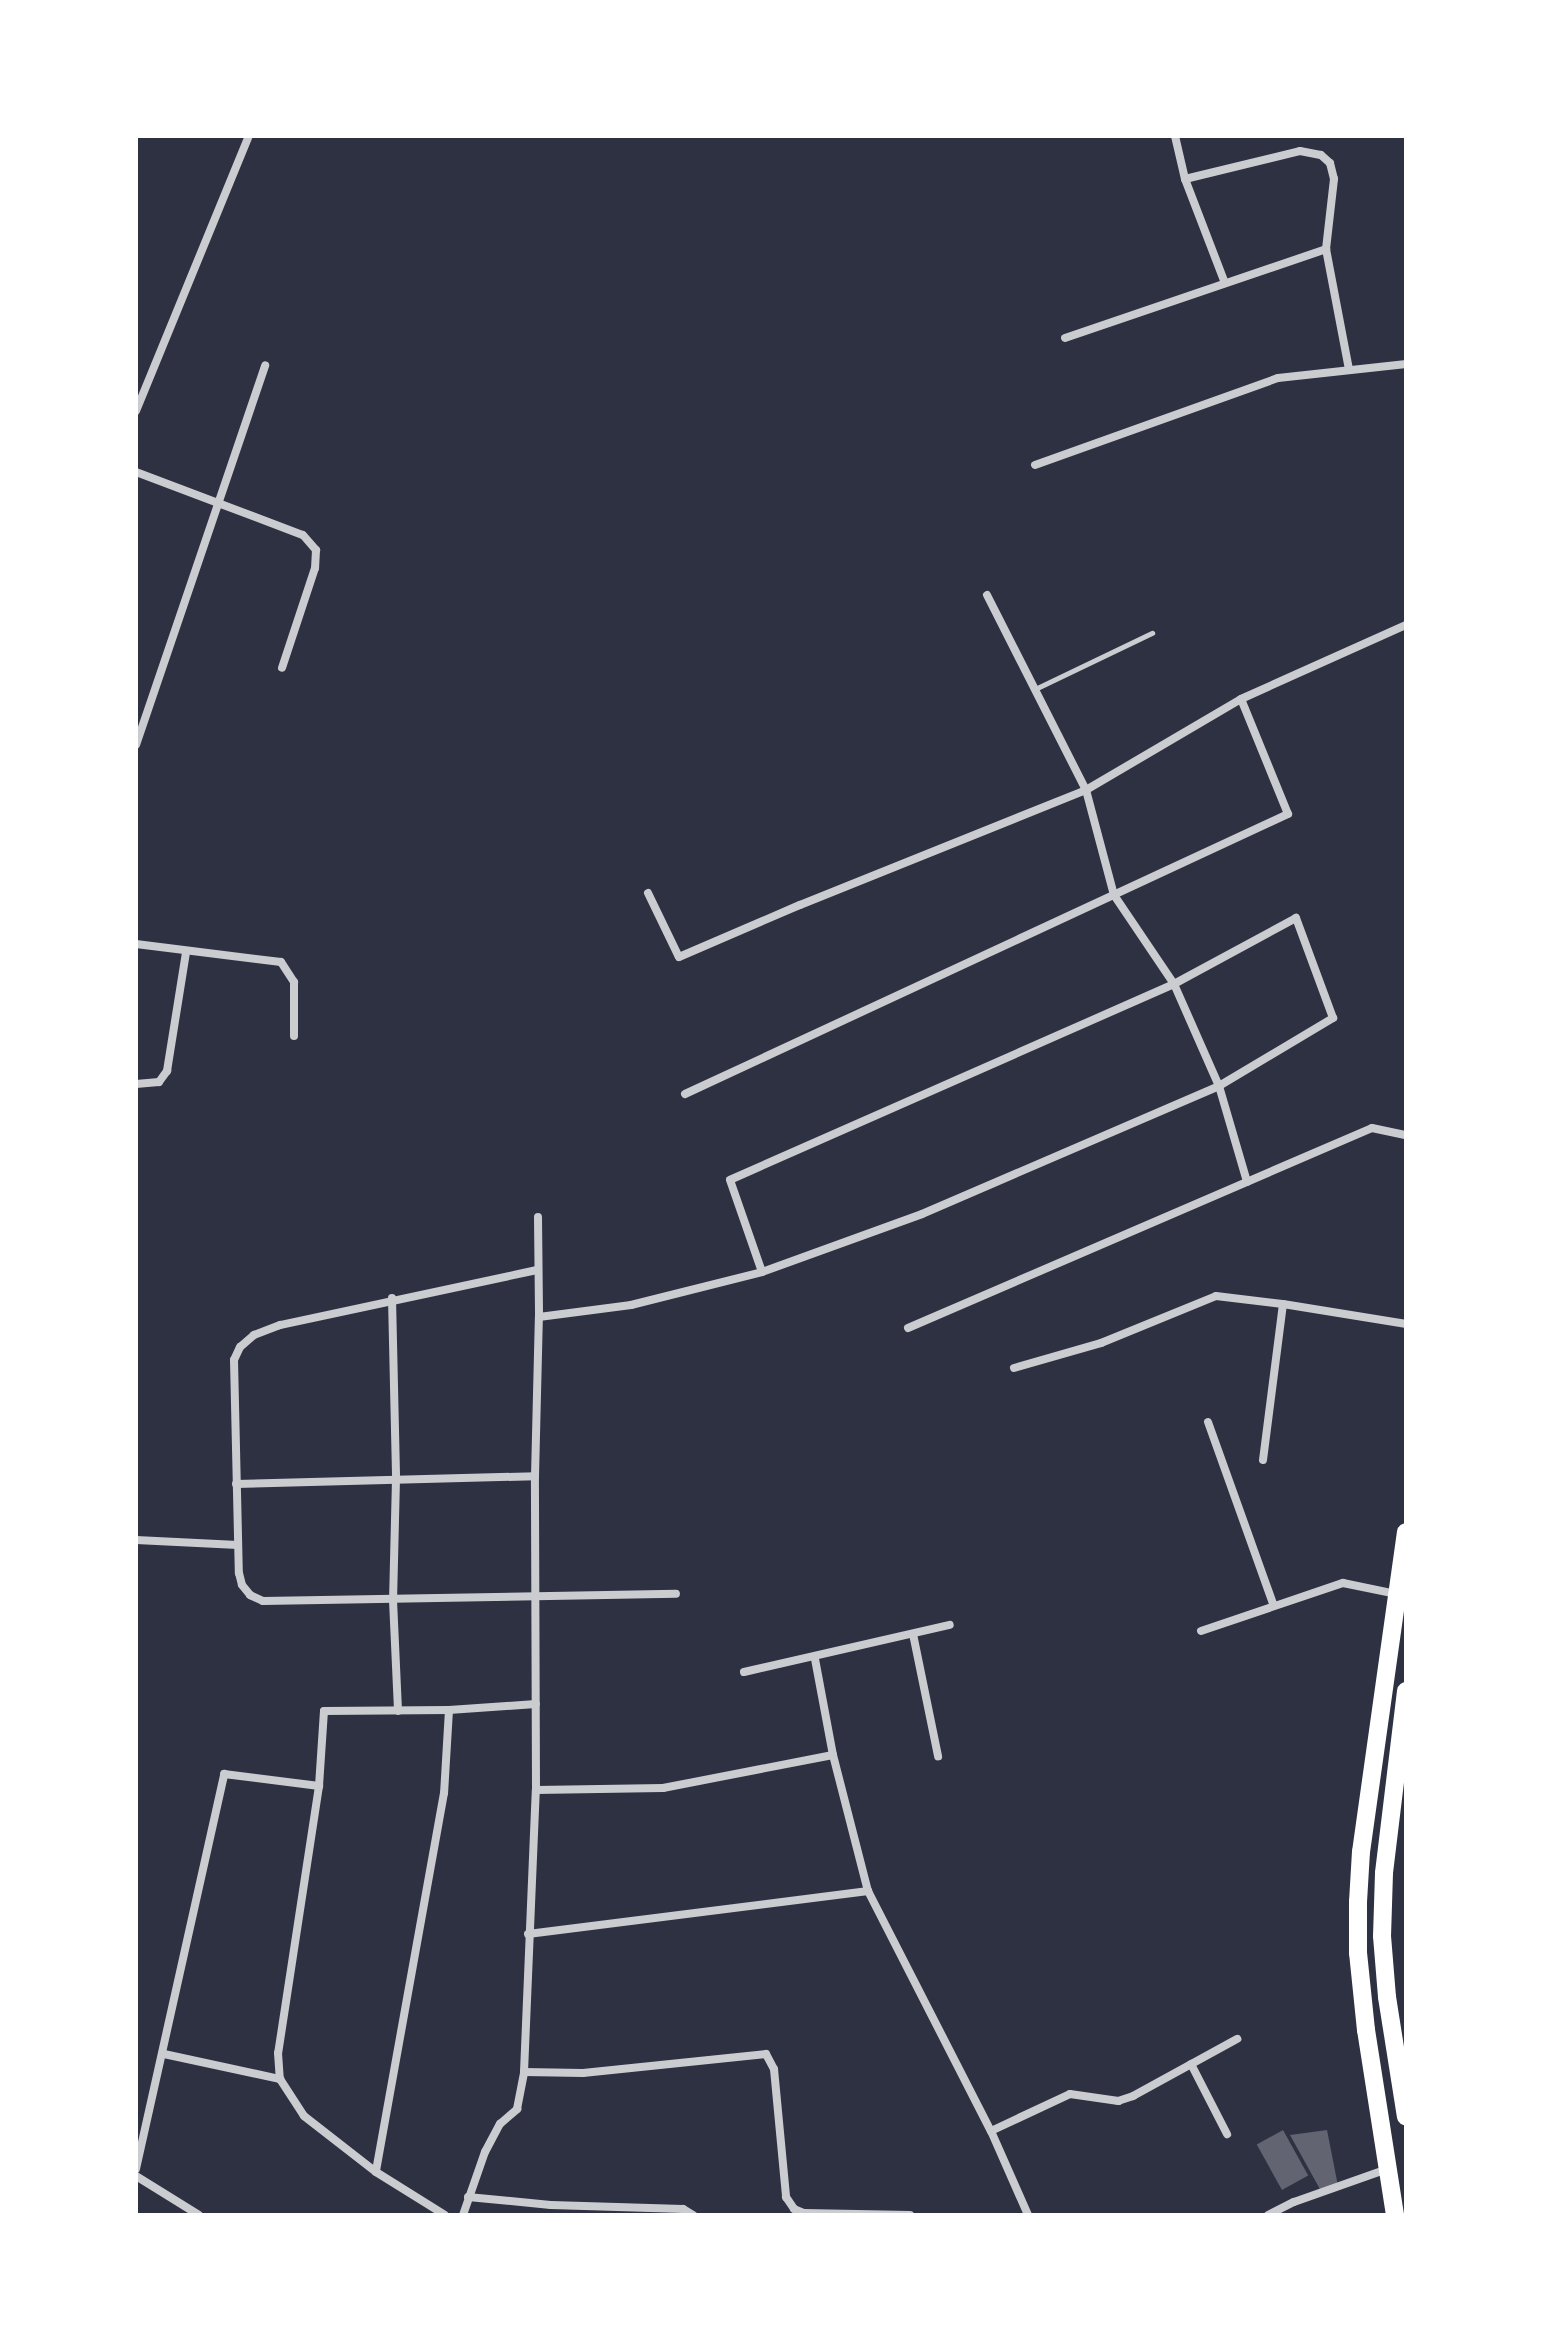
<!DOCTYPE html>
<html>
<head>
<meta charset="utf-8">
<style>
	body { margin:0 }
	#map { position:relative; width:1542px; height:2351px; overflow:hidden; background:#2d3142; font-family:"Space Grotesk",sans-serif }
	div>[style] { position:absolute }
	[style*='--x'] { left:calc(var(--x)*1px); top:calc(var(--y)*1px); width:calc(var(--w)*1px); rotate:calc(var(--a)*1deg) }
	.building>* { inset:0; background:#626471; transform-origin:0 0 }
	.service>* { height:5px; margin:-2.5px; padding:0 2.5px; transform-origin:2.5px; border-radius:2.5px; background:#caccd0 }
	.minor>* { height:8px; margin:-4px; padding:0 4px; transform-origin:4px; border-radius:4px; background:#caccd0 }
	.trunk>* { height:18px; margin:-9px; padding:0 9px; transform-origin:9px; border-radius:9px; background:#fff }
	span { translate:-50% -50%; white-space:nowrap; text-align:center; line-height:1.15; -webkit-text-stroke:6px #fff; paint-order:stroke }
	.frame { position:absolute; inset:0; border:138px solid #fff; pointer-events:none }
</style>
</head>
<body>
<div id="map">
	<div class="building">
		<div style="left:1283px;top:2130px;width:52px;height:30px;rotate:61deg"></div>
		<div style="clip-path:polygon(1327px 2130px,1338px 2186px,1321px 2191px,1290px 2135px)"></div>
	</div>
	<div class="service">
		<div style="--x:1035;--y:689;--w:130;--a:-25.6"></div>
	</div>
	<div class="minor">
		<div style="--x:1175;--y:136;--w:44;--a:76.9"></div>
		<div style="--x:1185;--y:179;--w:111;--a:69"></div>
		<div style="--x:1185;--y:179;--w:118;--a:-13.7"></div>
		<div style="--x:1300;--y:151;--w:21;--a:11"></div>
		<div style="--x:1321;--y:155;--w:12;--a:42"></div>
		<div style="--x:1330;--y:163;--w:16;--a:76"></div>
		<div style="--x:1334;--y:179;--w:70;--a:96.5"></div>
		<div style="--x:1326;--y:249;--w:123;--a:79.2"></div>
		<div style="--x:1065;--y:338;--w:276;--a:-18.8"></div>
		<div style="--x:136;--y:411;--w:297;--a:-67.7"></div>
		<div style="--x:1035;--y:465;--w:258;--a:-19.7"></div>
		<div style="--x:1278;--y:378;--w:129;--a:-6.2"></div>
		<div style="--x:136;--y:472;--w:178;--a:20.7"></div>
		<div style="--x:303;--y:535;--w:20;--a:49"></div>
		<div style="--x:316;--y:550;--w:18;--a:93"></div>
		<div style="--x:315;--y:568;--w:105;--a:108.3"></div>
		<div style="--x:987;--y:595;--w:219;--a:63.1"></div>
		<div style="--x:1086;--y:790;--w:109;--a:75.1"></div>
		<div style="--x:1114;--y:895;--w:107;--a:56"></div>
		<div style="--x:1174;--y:984;--w:111;--a:66.2"></div>
		<div style="--x:1219;--y:1086;--w:100;--a:73.7"></div>
		<div style="--x:136;--y:745;--w:401;--a:-71.2"></div>
		<div style="--x:648;--y:893;--w:71;--a:64.2"></div>
		<div style="--x:679;--y:957;--w:132;--a:-23.3"></div>
		<div style="--x:800;--y:905;--w:308;--a:-21.9"></div>
		<div style="--x:1086;--y:790;--w:180;--a:-30.4"></div>
		<div style="--x:1241;--y:699;--w:181;--a:-24.2"></div>
		<div style="--x:136;--y:944;--w:146;--a:7.1"></div>
		<div style="--x:281;--y:962;--w:24;--a:57"></div>
		<div style="--x:294;--y:982;--w:54;--a:90"></div>
		<div style="--x:136;--y:1084;--w:23;--a:-5"></div>
		<div style="--x:159;--y:1082;--w:14;--a:-54"></div>
		<div style="--x:167;--y:1071;--w:121;--a:-80.9"></div>
		<div style="--x:685;--y:1094;--w:665;--a:-24.91"></div>
		<div style="--x:1288;--y:814;--w:124;--a:-112.2"></div>
		<div style="--x:538;--y:1217;--w:100;--a:89.4"></div>
		<div style="--x:537;--y:1270;--w:263;--a:167.9"></div>
		<div style="--x:280;--y:1325;--w:28;--a:159"></div>
		<div style="--x:254;--y:1335;--w:18;--a:139"></div>
		<div style="--x:240;--y:1347;--w:14;--a:115"></div>
		<div style="--x:234;--y:1360;--w:213;--a:88.7"></div>
		<div style="--x:239;--y:1573;--w:12;--a:76"></div>
		<div style="--x:242;--y:1585;--w:13;--a:51"></div>
		<div style="--x:250;--y:1595;--w:14;--a:25"></div>
		<div style="--x:263;--y:1601;--w:413;--a:-1"></div>
		<div style="--x:392;--y:1298;--w:181;--a:88.7"></div>
		<div style="--x:396;--y:1479;--w:121;--a:91.4"></div>
		<div style="--x:393;--y:1600;--w:111;--a:87.4"></div>
		<div style="--x:908;--y:1328;--w:505;--a:-23.32"></div>
		<div style="--x:1372;--y:1128;--w:35;--a:12"></div>
		<div style="--x:1014;--y:1368;--w:91;--a:-16"></div>
		<div style="--x:1101;--y:1343;--w:124;--a:-22.2"></div>
		<div style="--x:1216;--y:1296;--w:67;--a:6.8"></div>
		<div style="--x:1208;--y:1422;--w:195;--a:70.3"></div>
		<div style="--x:1263;--y:1460;--w:157;--a:-82.7"></div>
		<div style="--x:1283;--y:1304;--w:125;--a:9.2"></div>
		<div style="--x:236;--y:1484;--w:299;--a:-1.5"></div>
		<div style="--x:136;--y:1540;--w:102;--a:2.8"></div>
		<div style="--x:1201;--y:1631;--w:150;--a:-18.7"></div>
		<div style="--x:1343;--y:1583;--w:54;--a:11.7"></div>
		<div style="--x:913;--y:1634;--w:125;--a:78.4"></div>
		<div style="--x:815;--y:1659;--w:98;--a:79.4"></div>
		<div style="--x:744;--y:1672;--w:211;--a:-12.9"></div>
		<div style="--x:449;--y:1710;--w:87;--a:-3.9"></div>
		<div style="--x:319;--y:1786;--w:75;--a:-86.2"></div>
		<div style="--x:324;--y:1711;--w:125;--a:-0.5"></div>
		<div style="--x:449;--y:1710;--w:83;--a:93.4"></div>
		<div style="--x:444;--y:1793;--w:385;--a:100.2"></div>
		<div style="--x:536;--y:1790;--w:314;--a:-90.2"></div>
		<div style="--x:535;--y:1476;--w:159;--a:-88.6"></div>
		<div style="--x:539;--y:1317;--w:93;--a:-7.4"></div>
		<div style="--x:631;--y:1305;--w:135;--a:-14.1"></div>
		<div style="--x:762;--y:1272;--w:170;--a:-19.9"></div>
		<div style="--x:922;--y:1214;--w:323;--a:-23.3"></div>
		<div style="--x:1219;--y:1086;--w:133;--a:-30.8"></div>
		<div style="--x:1333;--y:1018;--w:107;--a:-110.3"></div>
		<div style="--x:1296;--y:918;--w:139;--a:151.6"></div>
		<div style="--x:1174;--y:984;--w:485;--a:156.2"></div>
		<div style="--x:730;--y:1180;--w:97;--a:70.8"></div>
		<div style="--x:528;--y:1934;--w:343;--a:-7.2"></div>
		<div style="--x:164;--y:2054;--w:119;--a:12.2"></div>
		<div style="--x:1191;--y:2064;--w:79;--a:62.8"></div>
		<div style="--x:524;--y:2072;--w:59;--a:1"></div>
		<div style="--x:583;--y:2073;--w:184;--a:-5.9"></div>
		<div style="--x:766;--y:2054;--w:17;--a:62"></div>
		<div style="--x:774;--y:2069;--w:129;--a:84.6"></div>
		<div style="--x:786;--y:2197;--w:14;--a:56"></div>
		<div style="--x:794;--y:2209;--w:11;--a:22"></div>
		<div style="--x:804;--y:2213;--w:106;--a:1.1"></div>
		<div style="--x:991;--y:2131;--w:87;--a:-25.1"></div>
		<div style="--x:1070;--y:2094;--w:49;--a:8.3"></div>
		<div style="--x:1118;--y:2101;--w:16;--a:-18"></div>
		<div style="--x:1133;--y:2096;--w:119;--a:-28.7"></div>
		<div style="--x:136;--y:2169;--w:405;--a:-77.4"></div>
		<div style="--x:224;--y:1774;--w:96;--a:7.2"></div>
		<div style="--x:319;--y:1786;--w:270;--a:98.7"></div>
		<div style="--x:278;--y:2053;--w:26;--a:86"></div>
		<div style="--x:280;--y:2079;--w:44;--a:57"></div>
		<div style="--x:304;--y:2116;--w:91;--a:37.9"></div>
		<div style="--x:376;--y:2172;--w:81;--a:31.9"></div>
		<div style="--x:136;--y:2176;--w:74;--a:31.8"></div>
		<div style="--x:468;--y:2197;--w:83;--a:5.5"></div>
		<div style="--x:551;--y:2205;--w:132;--a:1.7"></div>
		<div style="--x:683;--y:2209;--w:12;--a:31"></div>
		<div style="--x:463;--y:2215;--w:67;--a:-70.8"></div>
		<div style="--x:485;--y:2152;--w:32;--a:-62"></div>
		<div style="--x:500;--y:2124;--w:23;--a:-41"></div>
		<div style="--x:517;--y:2109;--w:38;--a:-79"></div>
		<div style="--x:524;--y:2072;--w:282;--a:-87.6"></div>
		<div style="--x:536;--y:1790;--w:127;--a:-0.9"></div>
		<div style="--x:663;--y:1788;--w:173;--a:-11"></div>
		<div style="--x:833;--y:1755;--w:140;--a:75.6"></div>
		<div style="--x:868;--y:1891;--w:270;--a:62.9"></div>
		<div style="--x:991;--y:2131;--w:92;--a:66.2"></div>
		<div style="--x:1268;--y:2215;--w:29;--a:-27"></div>
		<div style="--x:1294;--y:2202;--w:99;--a:-19.5"></div>
	</div>
	<div class="trunk">
		<div style="--x:1406;--y:1691;--w:183;--a:96.9"></div>
		<div style="--x:1384;--y:1873;--w:63;--a:91.8"></div>
		<div style="--x:1382;--y:1936;--w:61;--a:85.3"></div>
		<div style="--x:1387;--y:1997;--w:121;--a:81"></div>
		<div style="--x:1395;--y:2215;--w:187;--a:-98.9"></div>
		<div style="--x:1366;--y:2030;--w:77;--a:-95.9"></div>
		<div style="--x:1358;--y:1953;--w:51;--a:-90"></div>
		<div style="--x:1358;--y:1902;--w:50;--a:-86.6"></div>
		<div style="--x:1361;--y:1852;--w:323;--a:-82"></div>
	</div>
	<div class="frame"></div>
</div>
</body>
</html>
